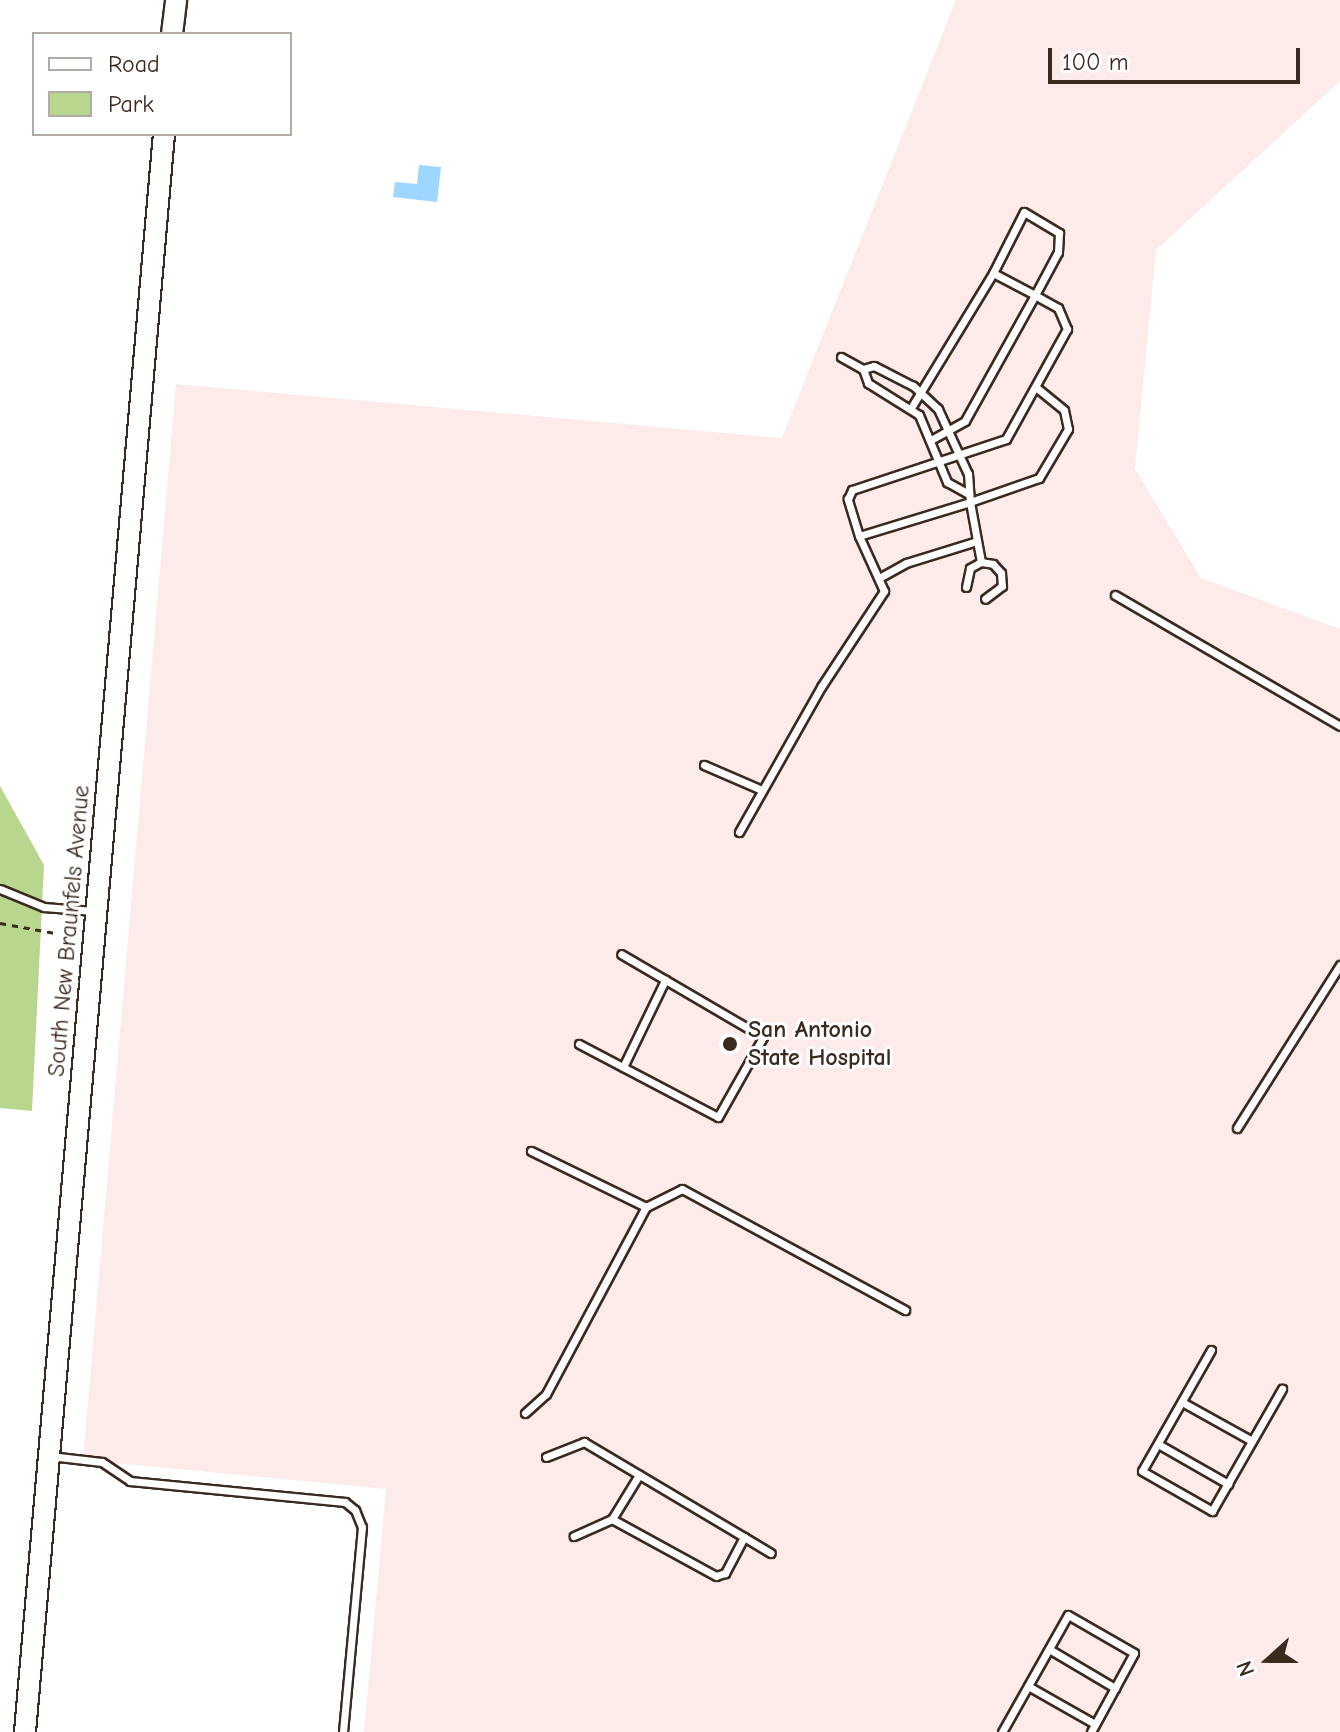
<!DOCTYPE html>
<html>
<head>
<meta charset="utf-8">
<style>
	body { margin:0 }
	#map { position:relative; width:1340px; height:1732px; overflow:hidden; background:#fff; font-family:"Comic Neue",sans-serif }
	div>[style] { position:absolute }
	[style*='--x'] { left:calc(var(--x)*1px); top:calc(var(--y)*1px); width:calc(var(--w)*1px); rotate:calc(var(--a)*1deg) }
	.built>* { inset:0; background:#fdebe9 }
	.green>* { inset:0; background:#b9d68e }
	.water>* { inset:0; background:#9ed6fd }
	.path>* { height:3px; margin-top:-1.5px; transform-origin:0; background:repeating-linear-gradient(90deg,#3b2a1e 0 6px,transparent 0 12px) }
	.roads { filter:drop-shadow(2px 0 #3b2a1e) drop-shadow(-2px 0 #3b2a1e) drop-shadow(0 2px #3b2a1e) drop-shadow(0 -2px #3b2a1e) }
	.lane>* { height:7px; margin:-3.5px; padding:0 3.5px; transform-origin:3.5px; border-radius:3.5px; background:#fff }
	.secondary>* { height:20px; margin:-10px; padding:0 10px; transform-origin:10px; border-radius:10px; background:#fff }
	.dots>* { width:22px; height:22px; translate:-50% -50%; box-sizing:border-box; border:4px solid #fff; border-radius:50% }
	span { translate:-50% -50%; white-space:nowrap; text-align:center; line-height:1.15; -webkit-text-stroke:6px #fff; paint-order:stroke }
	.street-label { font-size:24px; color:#3b2a1e }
	.poi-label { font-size:24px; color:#3b2a1e; font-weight:700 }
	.left { translate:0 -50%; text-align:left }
	.legend { position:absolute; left:32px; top:32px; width:260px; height:104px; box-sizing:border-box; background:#fff; border:2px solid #b1aaa5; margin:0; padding:10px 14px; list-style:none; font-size:24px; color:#3b2a1e }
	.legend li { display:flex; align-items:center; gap:16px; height:40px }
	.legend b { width:40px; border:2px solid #b1aaa5 }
	.north { position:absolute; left:1228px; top:1620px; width:80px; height:80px; -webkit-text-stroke:6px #fff; paint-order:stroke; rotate:249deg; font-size:22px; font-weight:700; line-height:32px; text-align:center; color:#3b2a1e }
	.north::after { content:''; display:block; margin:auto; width:28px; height:36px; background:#3b2a1e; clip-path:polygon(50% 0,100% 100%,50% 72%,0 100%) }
	.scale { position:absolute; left:1048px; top:48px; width:252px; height:36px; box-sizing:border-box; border:4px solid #3b2a1e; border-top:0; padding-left:10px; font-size:24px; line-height:28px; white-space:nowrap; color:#3b2a1e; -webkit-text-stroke:6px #fff; paint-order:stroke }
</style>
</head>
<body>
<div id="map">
	<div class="built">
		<div style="clip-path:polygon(956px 0,1340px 0,1340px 81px,1156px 250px,1135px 469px,1201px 578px,1340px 629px,1340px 1732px,364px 1732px,386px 1489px,83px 1460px,176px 384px,782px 438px)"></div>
	</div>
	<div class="green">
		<div style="clip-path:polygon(0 786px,44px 865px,32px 1111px,0 1108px)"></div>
	</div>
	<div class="water">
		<div style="clip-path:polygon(419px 165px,441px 167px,437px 202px,393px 197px,395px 182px,417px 184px)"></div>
	</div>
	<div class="path">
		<div style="--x:0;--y:923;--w:56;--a:10.3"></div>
	</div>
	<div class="roads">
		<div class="lane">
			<div style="--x:841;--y:357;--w:25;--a:29"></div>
			<div style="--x:863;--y:369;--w:15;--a:70"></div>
			<div style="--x:868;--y:383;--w:60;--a:32.1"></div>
			<div style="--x:919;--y:415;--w:73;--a:67.3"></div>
			<div style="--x:947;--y:482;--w:23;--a:29"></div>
			<div style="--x:911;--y:408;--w:158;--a:-58.7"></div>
			<div style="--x:859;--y:536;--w:39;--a:-107"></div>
			<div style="--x:848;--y:499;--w:10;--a:-66"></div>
			<div style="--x:852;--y:490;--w:162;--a:-18.3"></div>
			<div style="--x:1006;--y:439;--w:126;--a:-61"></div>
			<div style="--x:1067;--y:329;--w:23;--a:-113"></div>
			<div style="--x:1058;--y:308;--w:26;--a:-151"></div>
			<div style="--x:1035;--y:295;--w:47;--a:-152.4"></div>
			<div style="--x:993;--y:273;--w:68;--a:-63.1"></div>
			<div style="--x:1024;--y:212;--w:41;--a:31"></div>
			<div style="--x:1059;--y:233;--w:19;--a:93"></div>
			<div style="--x:1058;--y:252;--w:49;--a:118.1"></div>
			<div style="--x:1035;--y:295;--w:144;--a:119.1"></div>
			<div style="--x:965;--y:421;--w:37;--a:151"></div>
			<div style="--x:981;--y:562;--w:61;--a:-100.4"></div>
			<div style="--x:970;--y:502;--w:73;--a:-19.2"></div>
			<div style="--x:1039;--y:478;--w:57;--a:-59.4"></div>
			<div style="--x:1068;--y:429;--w:19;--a:-102"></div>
			<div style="--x:1064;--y:410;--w:36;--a:-141"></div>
			<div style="--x:879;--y:578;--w:31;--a:-29"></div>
			<div style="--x:906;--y:563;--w:71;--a:-17.2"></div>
			<div style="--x:966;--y:587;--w:19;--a:-78"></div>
			<div style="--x:970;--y:568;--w:13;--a:-29"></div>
			<div style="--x:981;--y:562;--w:12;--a:9"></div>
			<div style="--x:993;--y:564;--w:12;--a:48"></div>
			<div style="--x:1001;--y:573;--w:13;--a:86"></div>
			<div style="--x:1002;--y:586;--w:21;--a:143"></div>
			<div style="--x:1115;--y:595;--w:260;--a:30.2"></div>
			<div style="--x:704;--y:765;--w:63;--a:23.3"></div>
			<div style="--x:739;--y:832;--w:167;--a:-60.5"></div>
			<div style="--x:821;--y:687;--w:115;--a:-56.7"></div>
			<div style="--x:884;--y:591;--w:60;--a:-114.4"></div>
			<div style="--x:859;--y:536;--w:116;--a:-17"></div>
			<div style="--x:970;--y:502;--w:28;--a:-94"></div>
			<div style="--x:968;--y:474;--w:72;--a:-114.8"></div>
			<div style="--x:938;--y:409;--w:34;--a:-137"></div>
			<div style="--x:913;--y:386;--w:44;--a:-152.9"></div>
			<div style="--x:874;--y:366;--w:11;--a:165"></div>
			<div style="--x:0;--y:889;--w:48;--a:22.2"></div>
			<div style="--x:44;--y:907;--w:50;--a:4.6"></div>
			<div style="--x:579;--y:1044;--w:157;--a:27.7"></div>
			<div style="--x:718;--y:1117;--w:92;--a:-60.6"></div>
			<div style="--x:763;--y:1037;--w:164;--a:-149.7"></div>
			<div style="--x:623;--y:1067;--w:97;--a:-64.2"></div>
			<div style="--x:1237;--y:1128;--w:193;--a:-57.7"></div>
			<div style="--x:646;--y:1207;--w:40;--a:-26.6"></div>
			<div style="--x:682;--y:1189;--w:254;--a:28.5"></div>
			<div style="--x:1211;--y:1350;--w:139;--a:119.7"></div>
			<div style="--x:1142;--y:1471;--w:81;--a:29.7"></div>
			<div style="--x:1212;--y:1511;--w:141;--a:-60.2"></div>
			<div style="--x:1182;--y:1402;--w:80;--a:29.1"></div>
			<div style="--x:525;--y:1413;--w:28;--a:-42"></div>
			<div style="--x:546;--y:1394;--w:212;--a:-61.9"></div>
			<div style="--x:646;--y:1207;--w:128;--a:-154"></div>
			<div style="--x:1158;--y:1444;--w:81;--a:29.7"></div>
			<div style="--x:50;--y:1456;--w:52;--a:6.6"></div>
			<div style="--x:102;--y:1462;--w:34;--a:34"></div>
			<div style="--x:130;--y:1481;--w:216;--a:5.6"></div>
			<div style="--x:345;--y:1502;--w:13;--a:39"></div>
			<div style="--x:355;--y:1510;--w:18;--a:68"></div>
			<div style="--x:362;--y:1527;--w:206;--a:95.3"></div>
			<div style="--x:546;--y:1457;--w:41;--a:-21.5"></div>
			<div style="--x:584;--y:1442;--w:186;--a:30.7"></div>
			<div style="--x:744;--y:1537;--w:41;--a:117.8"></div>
			<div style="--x:725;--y:1573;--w:9;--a:162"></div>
			<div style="--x:716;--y:1576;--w:119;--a:-151.3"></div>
			<div style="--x:612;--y:1519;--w:42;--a:155.9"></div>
			<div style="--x:612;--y:1519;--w:52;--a:-58.5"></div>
			<div style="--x:744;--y:1537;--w:31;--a:31"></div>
			<div style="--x:1049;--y:1649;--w:77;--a:30.6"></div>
			<div style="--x:1028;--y:1686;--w:77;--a:29.6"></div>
			<div style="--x:1002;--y:1732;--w:134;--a:-60.6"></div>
			<div style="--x:1068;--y:1615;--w:76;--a:29.9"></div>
			<div style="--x:1134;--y:1653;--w:90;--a:118.6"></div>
		</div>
		<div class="secondary">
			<div style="--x:172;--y:34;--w:34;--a:-83"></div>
			<div style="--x:25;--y:1732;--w:1604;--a:-85.03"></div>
		</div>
	</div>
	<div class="dots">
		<div style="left:730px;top:1044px;background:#3b2a1e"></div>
	</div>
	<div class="street-label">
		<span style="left:69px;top:931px;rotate:-85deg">South New Braunfels Avenue</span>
	</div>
	<div class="poi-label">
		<span class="left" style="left:748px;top:1044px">San Antonio<br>State Hospital</span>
	</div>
	<ul class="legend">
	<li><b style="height:10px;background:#fff"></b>Road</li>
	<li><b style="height:22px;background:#b9d68e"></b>Park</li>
	</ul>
	<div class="north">N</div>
	<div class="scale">100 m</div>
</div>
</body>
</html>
